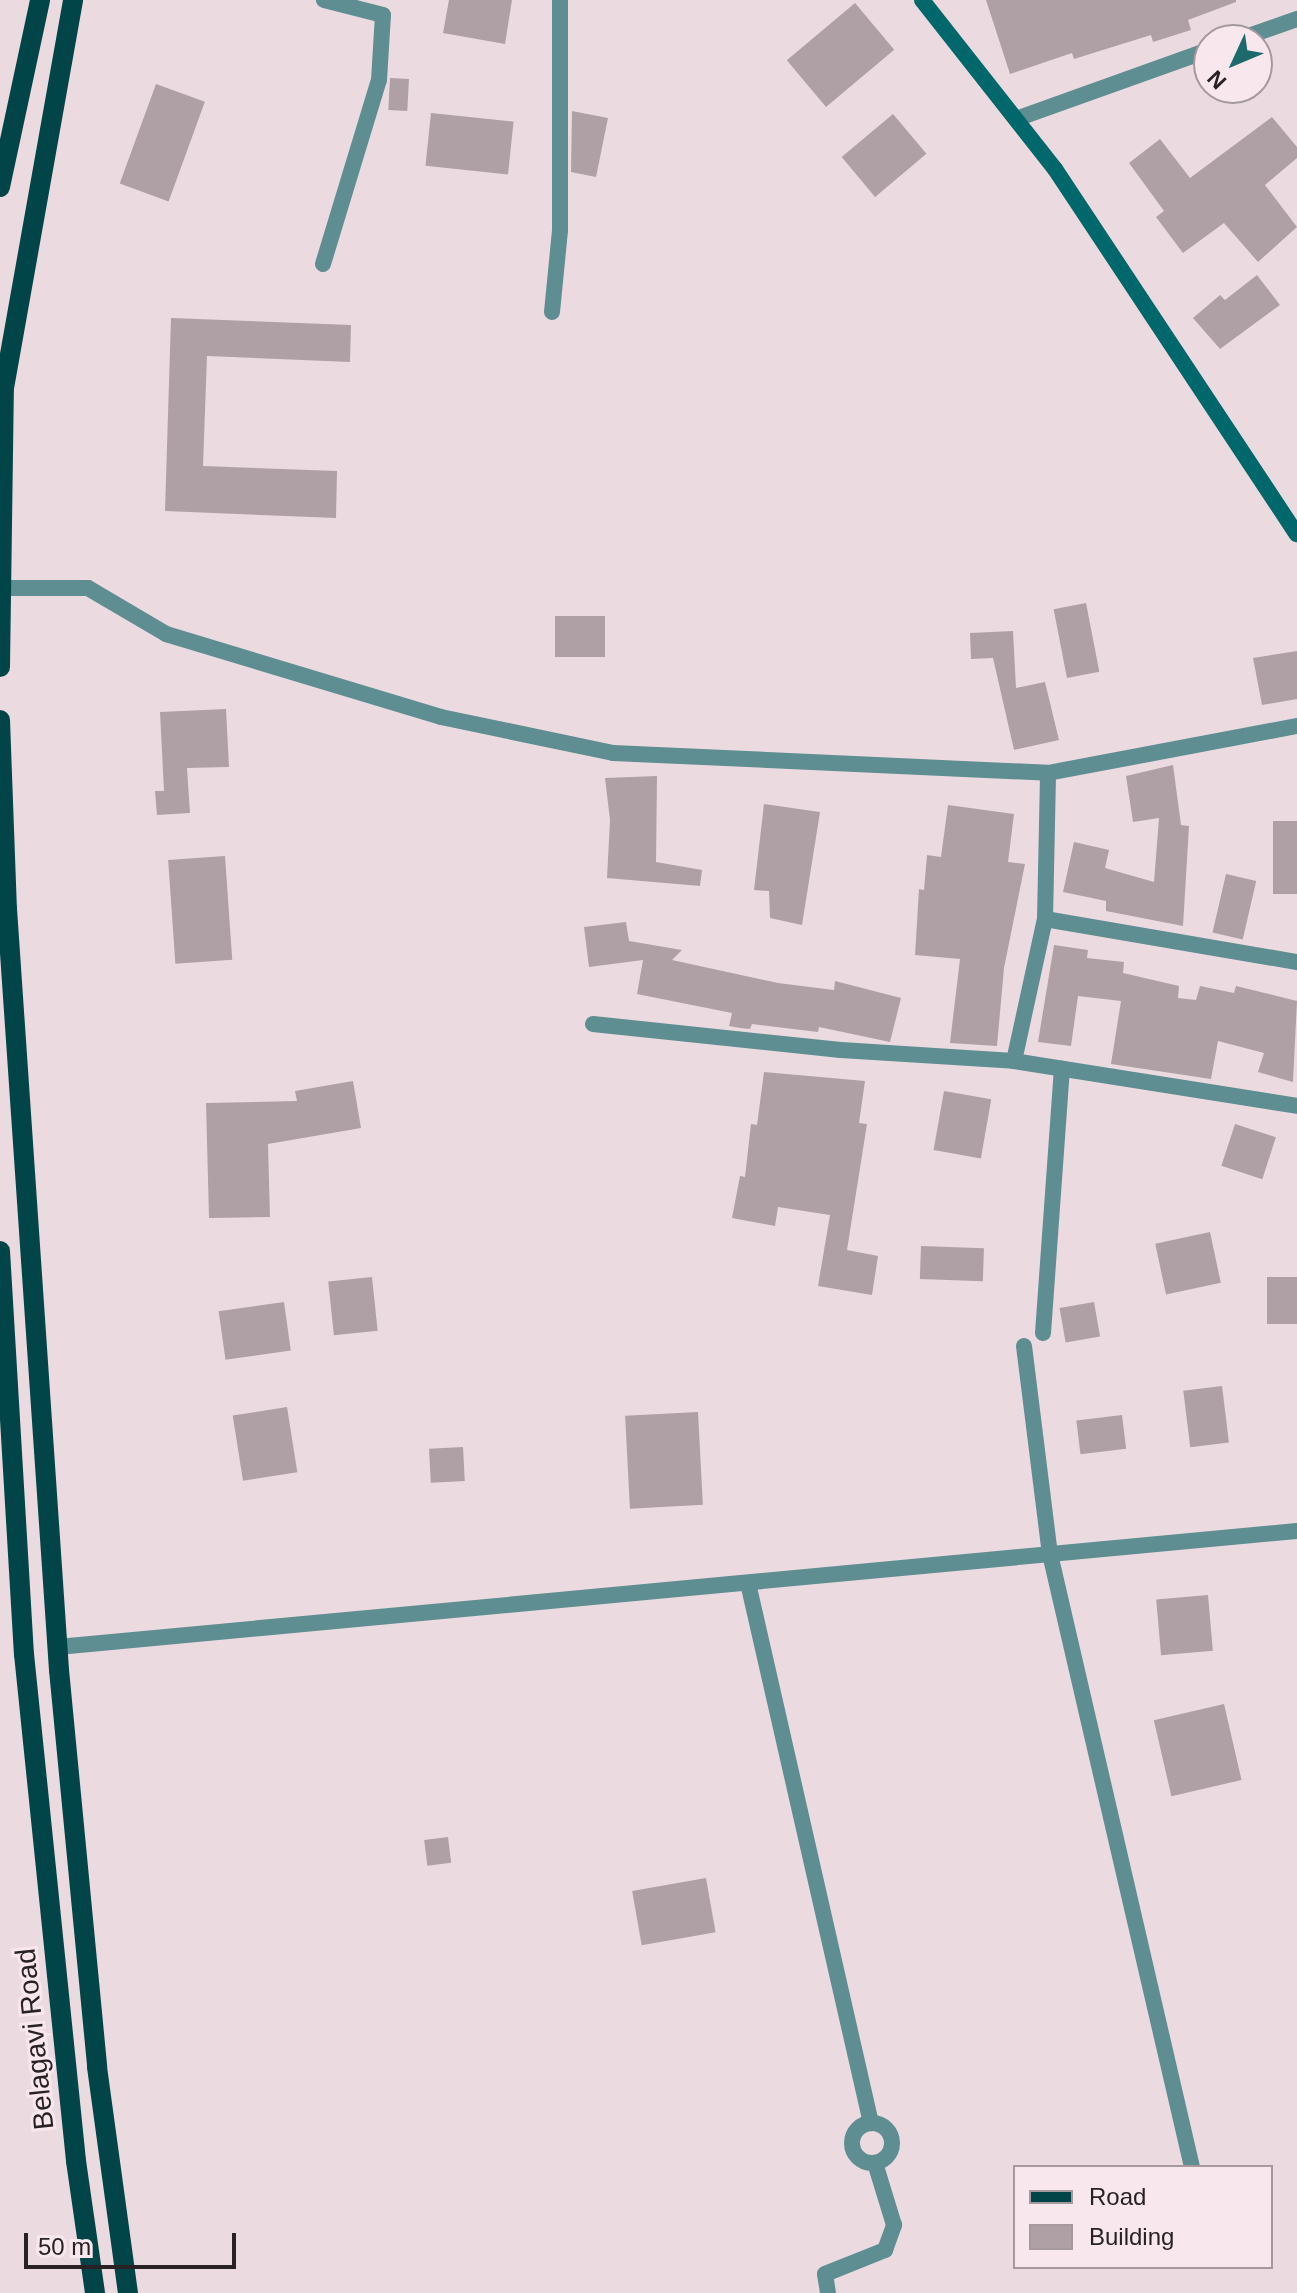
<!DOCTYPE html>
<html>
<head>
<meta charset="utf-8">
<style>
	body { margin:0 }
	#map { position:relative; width:1297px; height:2293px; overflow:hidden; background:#ebdbe1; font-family:Helvetica,sans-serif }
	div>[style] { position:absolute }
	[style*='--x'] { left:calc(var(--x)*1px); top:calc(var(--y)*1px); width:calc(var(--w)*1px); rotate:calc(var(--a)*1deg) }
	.building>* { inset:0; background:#afa0a6; transform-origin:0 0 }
	.street>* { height:16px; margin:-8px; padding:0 8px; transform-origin:8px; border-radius:8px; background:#5e8e91 }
	.street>.ring { margin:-8px; padding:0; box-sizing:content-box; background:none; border:16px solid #5e8e91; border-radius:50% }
	.secondary>* { height:16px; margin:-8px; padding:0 8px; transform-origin:8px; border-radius:8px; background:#00676b }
	.primary>* { height:20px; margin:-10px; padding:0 10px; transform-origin:10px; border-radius:10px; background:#024548 }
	span { translate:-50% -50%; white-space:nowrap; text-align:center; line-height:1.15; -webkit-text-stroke:6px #f8e8ee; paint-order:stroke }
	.street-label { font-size:28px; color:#282224 }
	.legend { position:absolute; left:1013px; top:2165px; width:260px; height:104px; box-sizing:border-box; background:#f8e8ee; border:2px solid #a5999d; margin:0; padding:10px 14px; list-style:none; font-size:24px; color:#282224 }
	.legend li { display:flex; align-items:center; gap:16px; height:40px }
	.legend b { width:40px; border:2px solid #a5999d }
	.north { position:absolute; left:1193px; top:24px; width:80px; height:80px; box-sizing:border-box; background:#f8e8ee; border:2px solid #a5999d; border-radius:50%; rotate:226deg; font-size:22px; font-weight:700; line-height:32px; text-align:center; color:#282224 }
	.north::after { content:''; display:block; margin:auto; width:28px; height:36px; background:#1d6a6d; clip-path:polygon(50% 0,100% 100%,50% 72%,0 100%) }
	.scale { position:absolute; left:24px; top:2233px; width:212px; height:36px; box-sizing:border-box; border:4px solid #282224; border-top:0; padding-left:10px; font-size:24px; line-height:28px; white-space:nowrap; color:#282224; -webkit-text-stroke:6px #f8e8ee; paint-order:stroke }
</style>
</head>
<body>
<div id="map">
	<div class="building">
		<div style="clip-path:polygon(449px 0,512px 0,505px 44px,443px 33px)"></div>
		<div style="clip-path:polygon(986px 0,1236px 0,1236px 2px,1188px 20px,1191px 30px,1153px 42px,1151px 35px,1074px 59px,1072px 53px,1010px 74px)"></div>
		<div style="left:855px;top:3px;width:61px;height:89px;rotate:50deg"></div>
		<div style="left:390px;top:78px;width:19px;height:32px;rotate:3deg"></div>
		<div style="left:156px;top:84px;width:52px;height:106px;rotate:20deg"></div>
		<div style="clip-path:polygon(572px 111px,608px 118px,596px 177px,571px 172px)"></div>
		<div style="left:431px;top:113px;width:83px;height:53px;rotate:6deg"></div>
		<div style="left:893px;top:114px;width:52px;height:67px;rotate:50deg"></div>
		<div style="clip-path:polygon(1272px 117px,1297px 147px,1297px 158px,1265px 185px,1297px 227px,1258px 262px,1224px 223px,1183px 253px,1156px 217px,1164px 211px,1129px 163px,1160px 139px,1190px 178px)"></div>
		<div style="clip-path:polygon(1257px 275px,1280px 305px,1220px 349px,1193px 318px,1220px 295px,1225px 300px)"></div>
		<div style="clip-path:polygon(171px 318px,351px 325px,350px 362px,207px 356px,203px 466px,337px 471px,336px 518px,165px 511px)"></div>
		<div style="left:1086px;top:603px;width:70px;height:33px;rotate:79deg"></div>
		<div style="left:555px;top:616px;width:50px;height:41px"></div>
		<div style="clip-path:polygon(1013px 631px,1016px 688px,1045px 682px,1059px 740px,1014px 750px,993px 658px,971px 659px,970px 633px)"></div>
		<div style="clip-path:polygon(1297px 651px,1297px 699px,1262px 705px,1253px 658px)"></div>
		<div style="clip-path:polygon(226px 709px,229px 767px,187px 768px,190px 813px,157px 815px,155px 791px,164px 791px,160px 712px)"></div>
		<div style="clip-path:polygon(1173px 765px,1181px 825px,1189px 826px,1183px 926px,1106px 911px,1106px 901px,1063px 892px,1074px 842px,1109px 850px,1105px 868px,1154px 882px,1159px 818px,1133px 822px,1126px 776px)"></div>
		<div style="clip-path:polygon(657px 776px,656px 862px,702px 870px,700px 886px,607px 878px,610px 820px,605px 778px)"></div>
		<div style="clip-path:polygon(764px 804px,820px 812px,802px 925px,770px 918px,769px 891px,754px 890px)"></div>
		<div style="clip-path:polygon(948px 805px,1014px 814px,1008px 862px,1025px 864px,1004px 968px,997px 1046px,950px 1043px,960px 959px,915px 955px,919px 889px,924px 890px,927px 855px,941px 857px)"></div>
		<div style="left:1273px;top:821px;width:24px;height:73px"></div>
		<div style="left:225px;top:856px;width:104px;height:57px;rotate:86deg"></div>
		<div style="left:1226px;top:874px;width:31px;height:60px;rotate:13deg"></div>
		<div style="clip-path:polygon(626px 922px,629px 941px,682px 950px,672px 960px,778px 983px,834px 990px,835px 981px,901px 998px,890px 1042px,819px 1027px,818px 1032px,752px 1024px,750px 1029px,740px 1028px,729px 1026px,732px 1013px,637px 994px,643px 960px,589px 967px,584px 927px)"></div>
		<div style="clip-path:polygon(1054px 945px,1088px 950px,1087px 958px,1124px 962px,1123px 973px,1179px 986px,1178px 998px,1196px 1000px,1200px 986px,1234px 993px,1236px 986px,1297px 1001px,1293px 1082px,1258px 1072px,1264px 1053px,1218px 1041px,1211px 1079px,1111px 1064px,1121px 1001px,1078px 996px,1071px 1046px,1038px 1042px)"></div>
		<div style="clip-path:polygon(764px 1072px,865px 1081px,859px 1123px,867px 1124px,847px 1250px,878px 1256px,872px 1295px,818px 1286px,830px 1215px,778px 1207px,775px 1226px,732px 1218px,740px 1176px,745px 1177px,751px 1124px,757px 1125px)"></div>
		<div style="clip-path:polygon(353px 1081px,361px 1128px,268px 1144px,270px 1217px,209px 1218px,206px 1103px,297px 1101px,295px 1091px)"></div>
		<div style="left:944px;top:1091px;width:48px;height:60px;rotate:10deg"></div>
		<div style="left:1235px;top:1124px;width:43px;height:44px;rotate:18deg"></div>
		<div style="left:1210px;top:1232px;width:52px;height:56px;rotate:78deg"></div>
		<div style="left:921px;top:1246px;width:63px;height:33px;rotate:2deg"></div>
		<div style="left:372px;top:1277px;width:54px;height:44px;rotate:84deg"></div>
		<div style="left:1297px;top:1277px;width:47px;height:30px;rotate:90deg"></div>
		<div style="left:284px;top:1302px;width:49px;height:66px;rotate:82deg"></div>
		<div style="left:1094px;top:1302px;width:35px;height:35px;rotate:80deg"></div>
		<div style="left:1222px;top:1386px;width:57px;height:39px;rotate:83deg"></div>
		<div style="left:287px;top:1407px;width:66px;height:55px;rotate:81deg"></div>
		<div style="left:698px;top:1412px;width:93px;height:73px;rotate:87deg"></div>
		<div style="left:1122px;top:1415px;width:34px;height:46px;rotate:83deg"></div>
		<div style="left:463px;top:1447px;width:34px;height:34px;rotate:87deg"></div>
		<div style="left:1208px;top:1595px;width:56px;height:52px;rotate:85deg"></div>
		<div style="left:1224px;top:1704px;width:78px;height:72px;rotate:77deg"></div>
		<div style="left:448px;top:1837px;width:26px;height:24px;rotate:83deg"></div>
		<div style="left:706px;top:1878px;width:55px;height:75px;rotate:80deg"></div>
	</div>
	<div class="street">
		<div style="--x:1237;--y:40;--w:64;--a:-19.3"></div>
		<div style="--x:1016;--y:119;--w:205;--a:-19.7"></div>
		<div style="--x:323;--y:264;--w:192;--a:-73.1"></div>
		<div style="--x:379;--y:80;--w:65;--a:-86.5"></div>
		<div style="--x:383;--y:15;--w:61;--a:-165.7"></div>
		<div style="--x:552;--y:312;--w:82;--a:-84.4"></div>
		<div style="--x:560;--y:230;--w:230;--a:-90"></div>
		<div style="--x:1;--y:588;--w:87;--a:0"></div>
		<div style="--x:88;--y:588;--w:91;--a:30.5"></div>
		<div style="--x:166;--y:634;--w:287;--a:16.8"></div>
		<div style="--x:441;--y:717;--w:176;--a:11.8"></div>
		<div style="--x:613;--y:753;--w:435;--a:2.6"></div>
		<div style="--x:1048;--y:773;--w:253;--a:-10.7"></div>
		<div style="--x:1045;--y:919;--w:256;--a:9.7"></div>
		<div style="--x:593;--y:1024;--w:249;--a:6"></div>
		<div style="--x:841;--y:1050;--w:173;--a:3.6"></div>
		<div style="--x:1014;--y:1061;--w:287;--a:9"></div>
		<div style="--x:1014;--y:1061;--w:145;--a:-77.7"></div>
		<div style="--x:1045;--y:919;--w:146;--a:-88.8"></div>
		<div style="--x:1043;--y:1333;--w:265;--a:-85.9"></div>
		<div style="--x:1024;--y:1346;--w:210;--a:82.9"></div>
		<div style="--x:1050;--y:1554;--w:629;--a:76.96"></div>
		<div style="--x:748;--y:1583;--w:554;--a:77.17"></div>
		<div style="--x:58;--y:1647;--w:1244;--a:-5.35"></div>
		<div class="ring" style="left:852px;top:2123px;width:24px;height:24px"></div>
		<div style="--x:828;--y:2293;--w:19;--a:-99"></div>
		<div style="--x:825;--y:2274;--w:65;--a:-21.8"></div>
		<div style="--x:885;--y:2250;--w:27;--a:-70"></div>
		<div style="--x:894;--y:2225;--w:65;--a:-107"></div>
	</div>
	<div class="secondary">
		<div style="--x:922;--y:0;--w:215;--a:51.8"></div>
		<div style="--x:1055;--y:169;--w:438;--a:56.5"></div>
	</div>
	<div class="primary">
		<div style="--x:0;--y:187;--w:191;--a:-77.9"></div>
		<div style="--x:0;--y:667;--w:279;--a:-89.2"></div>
		<div style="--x:4;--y:388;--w:394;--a:-79.9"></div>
		<div style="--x:0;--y:720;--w:189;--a:87.9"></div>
		<div style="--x:7;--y:909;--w:763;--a:86.09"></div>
		<div style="--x:59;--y:1670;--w:399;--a:84.5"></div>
		<div style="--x:97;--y:2067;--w:228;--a:82.2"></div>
		<div style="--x:0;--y:1251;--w:404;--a:86.6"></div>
		<div style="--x:24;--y:1654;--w:510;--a:84.14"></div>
		<div style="--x:76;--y:2161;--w:133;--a:81.8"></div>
	</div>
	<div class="street-label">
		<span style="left:35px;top:2039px;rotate:-96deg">Belagavi Road</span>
	</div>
	<ul class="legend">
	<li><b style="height:10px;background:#024548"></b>Road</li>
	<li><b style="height:22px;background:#afa0a6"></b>Building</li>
	</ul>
	<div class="north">N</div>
	<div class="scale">50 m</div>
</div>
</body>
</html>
